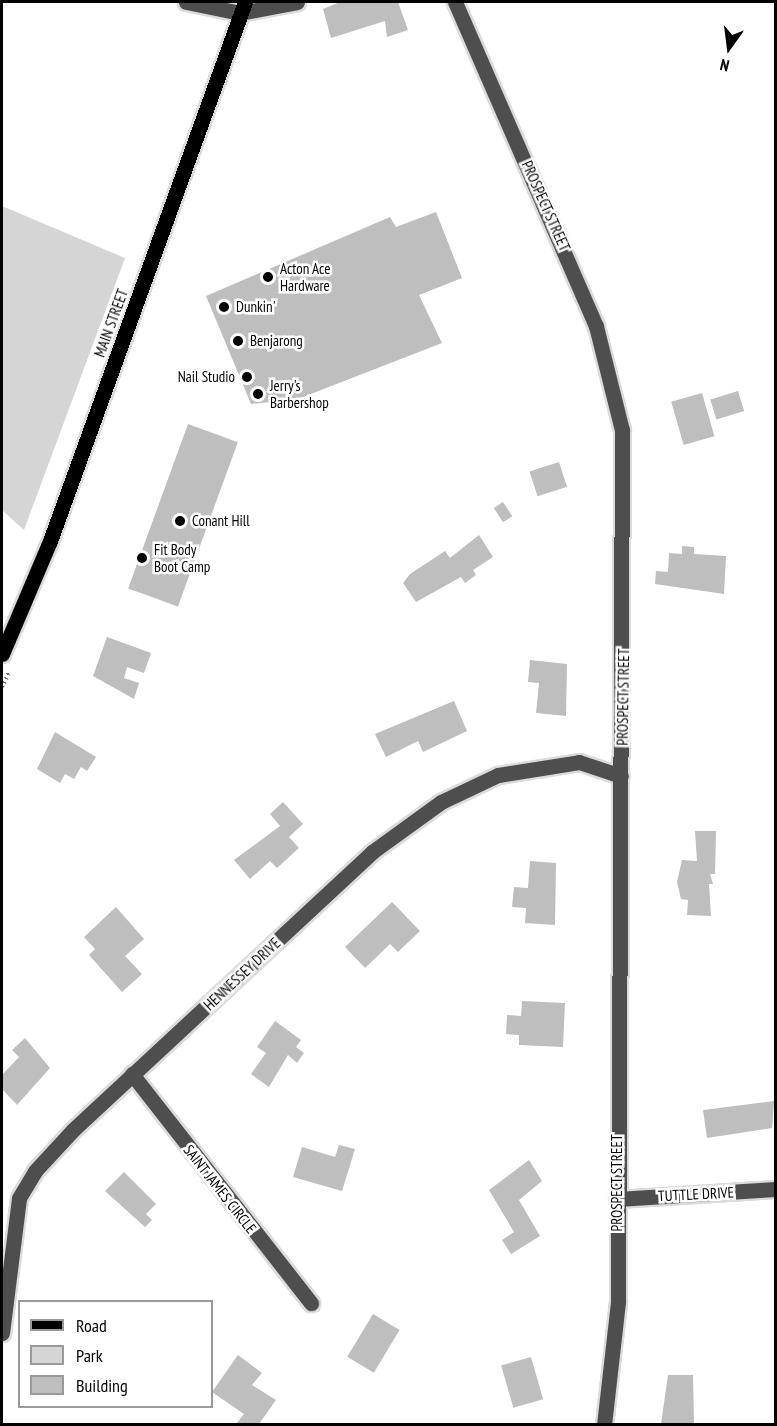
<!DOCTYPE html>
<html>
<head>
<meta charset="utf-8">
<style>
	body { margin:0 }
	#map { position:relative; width:777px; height:1426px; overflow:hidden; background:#fff; font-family:"PT Sans Narrow",sans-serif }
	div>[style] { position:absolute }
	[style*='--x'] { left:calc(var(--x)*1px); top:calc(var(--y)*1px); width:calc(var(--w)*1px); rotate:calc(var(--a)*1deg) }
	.green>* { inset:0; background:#d5d5d5 }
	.building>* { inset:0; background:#bebebe; transform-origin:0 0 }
	.path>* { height:4px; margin-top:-2px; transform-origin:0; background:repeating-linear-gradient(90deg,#707070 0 1.5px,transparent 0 4.5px) }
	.roads { filter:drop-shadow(2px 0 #dbdbdb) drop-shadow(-2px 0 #dbdbdb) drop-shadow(0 2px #dbdbdb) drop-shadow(0 -2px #dbdbdb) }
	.minor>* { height:15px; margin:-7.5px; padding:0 7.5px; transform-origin:7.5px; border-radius:7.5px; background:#4e4e4e }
	.major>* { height:15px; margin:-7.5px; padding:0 7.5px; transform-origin:7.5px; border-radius:7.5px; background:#000 }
	.dots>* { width:16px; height:16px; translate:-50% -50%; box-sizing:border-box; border:3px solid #fff; border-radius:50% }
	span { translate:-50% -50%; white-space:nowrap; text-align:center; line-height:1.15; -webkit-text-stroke:5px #fff; paint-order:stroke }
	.street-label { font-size:15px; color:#000 }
	.poi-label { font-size:15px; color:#000 }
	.left { translate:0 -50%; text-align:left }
	.right { translate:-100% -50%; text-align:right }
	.frame { position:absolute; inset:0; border:3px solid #000; pointer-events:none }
	.legend { position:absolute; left:18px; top:1300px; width:195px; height:108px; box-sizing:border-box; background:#fff; border:2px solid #999; margin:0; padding:8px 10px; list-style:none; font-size:18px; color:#000 }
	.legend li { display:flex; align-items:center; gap:12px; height:30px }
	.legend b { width:30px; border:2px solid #999 }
	.north { position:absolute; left:699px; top:18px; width:60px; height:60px; -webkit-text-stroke:4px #fff; paint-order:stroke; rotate:194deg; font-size:16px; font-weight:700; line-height:24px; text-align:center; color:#000 }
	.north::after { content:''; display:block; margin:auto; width:21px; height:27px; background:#000; clip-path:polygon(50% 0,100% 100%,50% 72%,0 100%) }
</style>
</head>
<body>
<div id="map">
	<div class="green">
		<div style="clip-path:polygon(2px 206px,125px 258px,24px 530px,2px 510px)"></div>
	</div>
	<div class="building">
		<div style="clip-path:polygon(340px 2px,398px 2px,408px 30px,387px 37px,385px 21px,331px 38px,323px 9px)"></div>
		<div style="clip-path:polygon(436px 212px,462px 278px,419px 295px,442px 343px,298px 399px,251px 404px,206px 296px,390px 217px,396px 227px)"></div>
		<div style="left:738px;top:391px;width:21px;height:29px;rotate:73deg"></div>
		<div style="left:702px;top:393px;width:45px;height:32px;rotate:74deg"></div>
		<div style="left:188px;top:424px;width:53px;height:175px;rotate:20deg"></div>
		<div style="left:559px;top:462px;width:26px;height:31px;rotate:72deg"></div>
		<div style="left:503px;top:502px;width:17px;height:11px;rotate:57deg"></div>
		<div style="clip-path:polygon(479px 535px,493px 557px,473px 570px,476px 575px,465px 583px,461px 577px,416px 602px,403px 583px,410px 574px,445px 551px,450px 558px)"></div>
		<div style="clip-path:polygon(682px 546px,694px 547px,694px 554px,726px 556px,724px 594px,655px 584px,656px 571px,668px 572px,669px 553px,682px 554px)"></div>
		<div style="clip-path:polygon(107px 637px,151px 653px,144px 673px,127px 667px,124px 678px,139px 683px,134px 699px,93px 676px)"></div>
		<div style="clip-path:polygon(530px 660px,567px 664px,566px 716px,536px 713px,539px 683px,528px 682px)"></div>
		<div style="clip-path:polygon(454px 701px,467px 731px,423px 752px,418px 741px,386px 757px,375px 734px)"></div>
		<div style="clip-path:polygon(55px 732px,96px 757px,87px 771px,81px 767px,74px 779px,65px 774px,60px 783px,37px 769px)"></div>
		<div style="clip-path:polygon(283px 802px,303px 824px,289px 837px,299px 848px,277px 868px,270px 861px,250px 879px,234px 860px,280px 826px,270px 814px)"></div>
		<div style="clip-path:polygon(695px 831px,716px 831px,715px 874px,710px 874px,713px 884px,709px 884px,711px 916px,687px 915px,688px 900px,681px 899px,677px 882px,682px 860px,697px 861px)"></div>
		<div style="clip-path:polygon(530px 861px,556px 863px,555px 925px,525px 923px,526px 908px,512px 907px,514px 887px,528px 888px)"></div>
		<div style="clip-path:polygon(392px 902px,420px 931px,398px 952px,390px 944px,365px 968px,345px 947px)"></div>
		<div style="clip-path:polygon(116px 907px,144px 939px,125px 956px,142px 974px,122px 992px,89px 955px,95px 949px,84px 937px)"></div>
		<div style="clip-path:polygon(522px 1001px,565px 1003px,563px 1047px,519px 1045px,519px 1035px,506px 1034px,507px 1015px,521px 1016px)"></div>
		<div style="clip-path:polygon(275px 1021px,301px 1040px,296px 1047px,304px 1053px,297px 1063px,288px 1055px,269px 1087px,251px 1074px,266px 1053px,257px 1047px)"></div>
		<div style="clip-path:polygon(25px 1038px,50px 1068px,17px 1105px,2px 1089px,2px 1075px,19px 1057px,12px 1050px)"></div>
		<div style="clip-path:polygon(774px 1101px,772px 1128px,707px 1138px,703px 1110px)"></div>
		<div style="clip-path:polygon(339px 1145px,355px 1149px,342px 1191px,293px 1177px,302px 1147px,335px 1157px)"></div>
		<div style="clip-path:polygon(529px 1160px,542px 1181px,519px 1200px,540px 1236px,511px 1254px,502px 1240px,514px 1232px,489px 1190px)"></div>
		<div style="clip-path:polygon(124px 1172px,156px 1204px,146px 1214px,152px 1220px,145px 1227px,105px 1191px)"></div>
		<div style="left:373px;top:1314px;width:31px;height:50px;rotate:31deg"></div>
		<div style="clip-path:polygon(238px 1355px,262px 1373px,252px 1385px,276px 1400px,259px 1424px,236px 1424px,244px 1414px,212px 1392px)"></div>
		<div style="left:531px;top:1357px;width:44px;height:31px;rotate:74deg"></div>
		<div style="clip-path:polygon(668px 1375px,693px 1375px,694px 1424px,661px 1424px)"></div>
	</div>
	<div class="path">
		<div style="--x:2;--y:687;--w:17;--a:-66"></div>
	</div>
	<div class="roads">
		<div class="minor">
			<div style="--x:186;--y:2;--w:55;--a:11.5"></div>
			<div style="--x:240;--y:13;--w:58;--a:-10.9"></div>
			<div style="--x:455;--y:2;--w:353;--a:66.5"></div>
			<div style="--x:596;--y:326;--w:107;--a:76"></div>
			<div style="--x:622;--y:430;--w:872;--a:90.26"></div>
			<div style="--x:618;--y:1302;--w:123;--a:96.5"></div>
			<div style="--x:132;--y:1074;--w:291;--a:52"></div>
			<div style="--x:617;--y:1199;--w:159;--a:-3.6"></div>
			<div style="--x:2;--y:1333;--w:136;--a:-82.8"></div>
			<div style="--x:19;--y:1198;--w:31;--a:-59"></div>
			<div style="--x:35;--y:1171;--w:56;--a:-47.2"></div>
			<div style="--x:73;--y:1130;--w:408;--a:-42.9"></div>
			<div style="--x:372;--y:852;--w:85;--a:-35.9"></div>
			<div style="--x:441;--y:802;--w:63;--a:-25.3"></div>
			<div style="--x:498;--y:775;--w:82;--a:-9.1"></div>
			<div style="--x:579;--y:762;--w:44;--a:18.4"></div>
		</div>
		<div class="major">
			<div style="--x:2;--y:654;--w:123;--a:-67"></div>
			<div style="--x:50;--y:541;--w:573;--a:-70.11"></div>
		</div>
	</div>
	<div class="dots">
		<div style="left:268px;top:277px;background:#000"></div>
		<div style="left:224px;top:307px;background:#000"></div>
		<div style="left:238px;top:341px;background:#000"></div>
		<div style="left:247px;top:377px;background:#000"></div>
		<div style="left:258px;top:394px;background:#000"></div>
		<div style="left:180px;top:521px;background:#000"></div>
		<div style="left:142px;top:558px;background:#000"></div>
	</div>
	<div class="street-label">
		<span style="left:546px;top:206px;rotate:66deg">PROSPECT STREET</span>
		<span style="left:111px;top:323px;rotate:-70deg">MAIN STREET</span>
		<span style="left:623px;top:697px;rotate:-89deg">PROSPECT STREET</span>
		<span style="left:242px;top:974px;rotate:-43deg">HENNESSEY DRIVE</span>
		<span style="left:617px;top:1183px;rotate:-90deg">PROSPECT STREET</span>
		<span style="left:220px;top:1189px;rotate:52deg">SAINT JAMES CIRCLE</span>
		<span style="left:696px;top:1194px;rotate:-3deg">TUTTLE DRIVE</span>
	</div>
	<div class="poi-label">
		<span class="left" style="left:280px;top:277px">Acton Ace<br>Hardware</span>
		<span class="left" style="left:236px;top:307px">Dunkin'</span>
		<span class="left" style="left:250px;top:341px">Benjarong</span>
		<span class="right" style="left:235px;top:377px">Nail Studio</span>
		<span class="left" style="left:270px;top:394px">Jerry's<br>Barbershop</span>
		<span class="left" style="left:192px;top:521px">Conant Hill</span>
		<span class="left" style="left:154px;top:558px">Fit Body<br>Boot Camp</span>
	</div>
	<div class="frame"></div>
	<ul class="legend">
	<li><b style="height:8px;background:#000"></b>Road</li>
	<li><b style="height:16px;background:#d5d5d5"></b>Park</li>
	<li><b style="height:16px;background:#bebebe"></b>Building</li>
	</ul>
	<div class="north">N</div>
</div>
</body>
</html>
